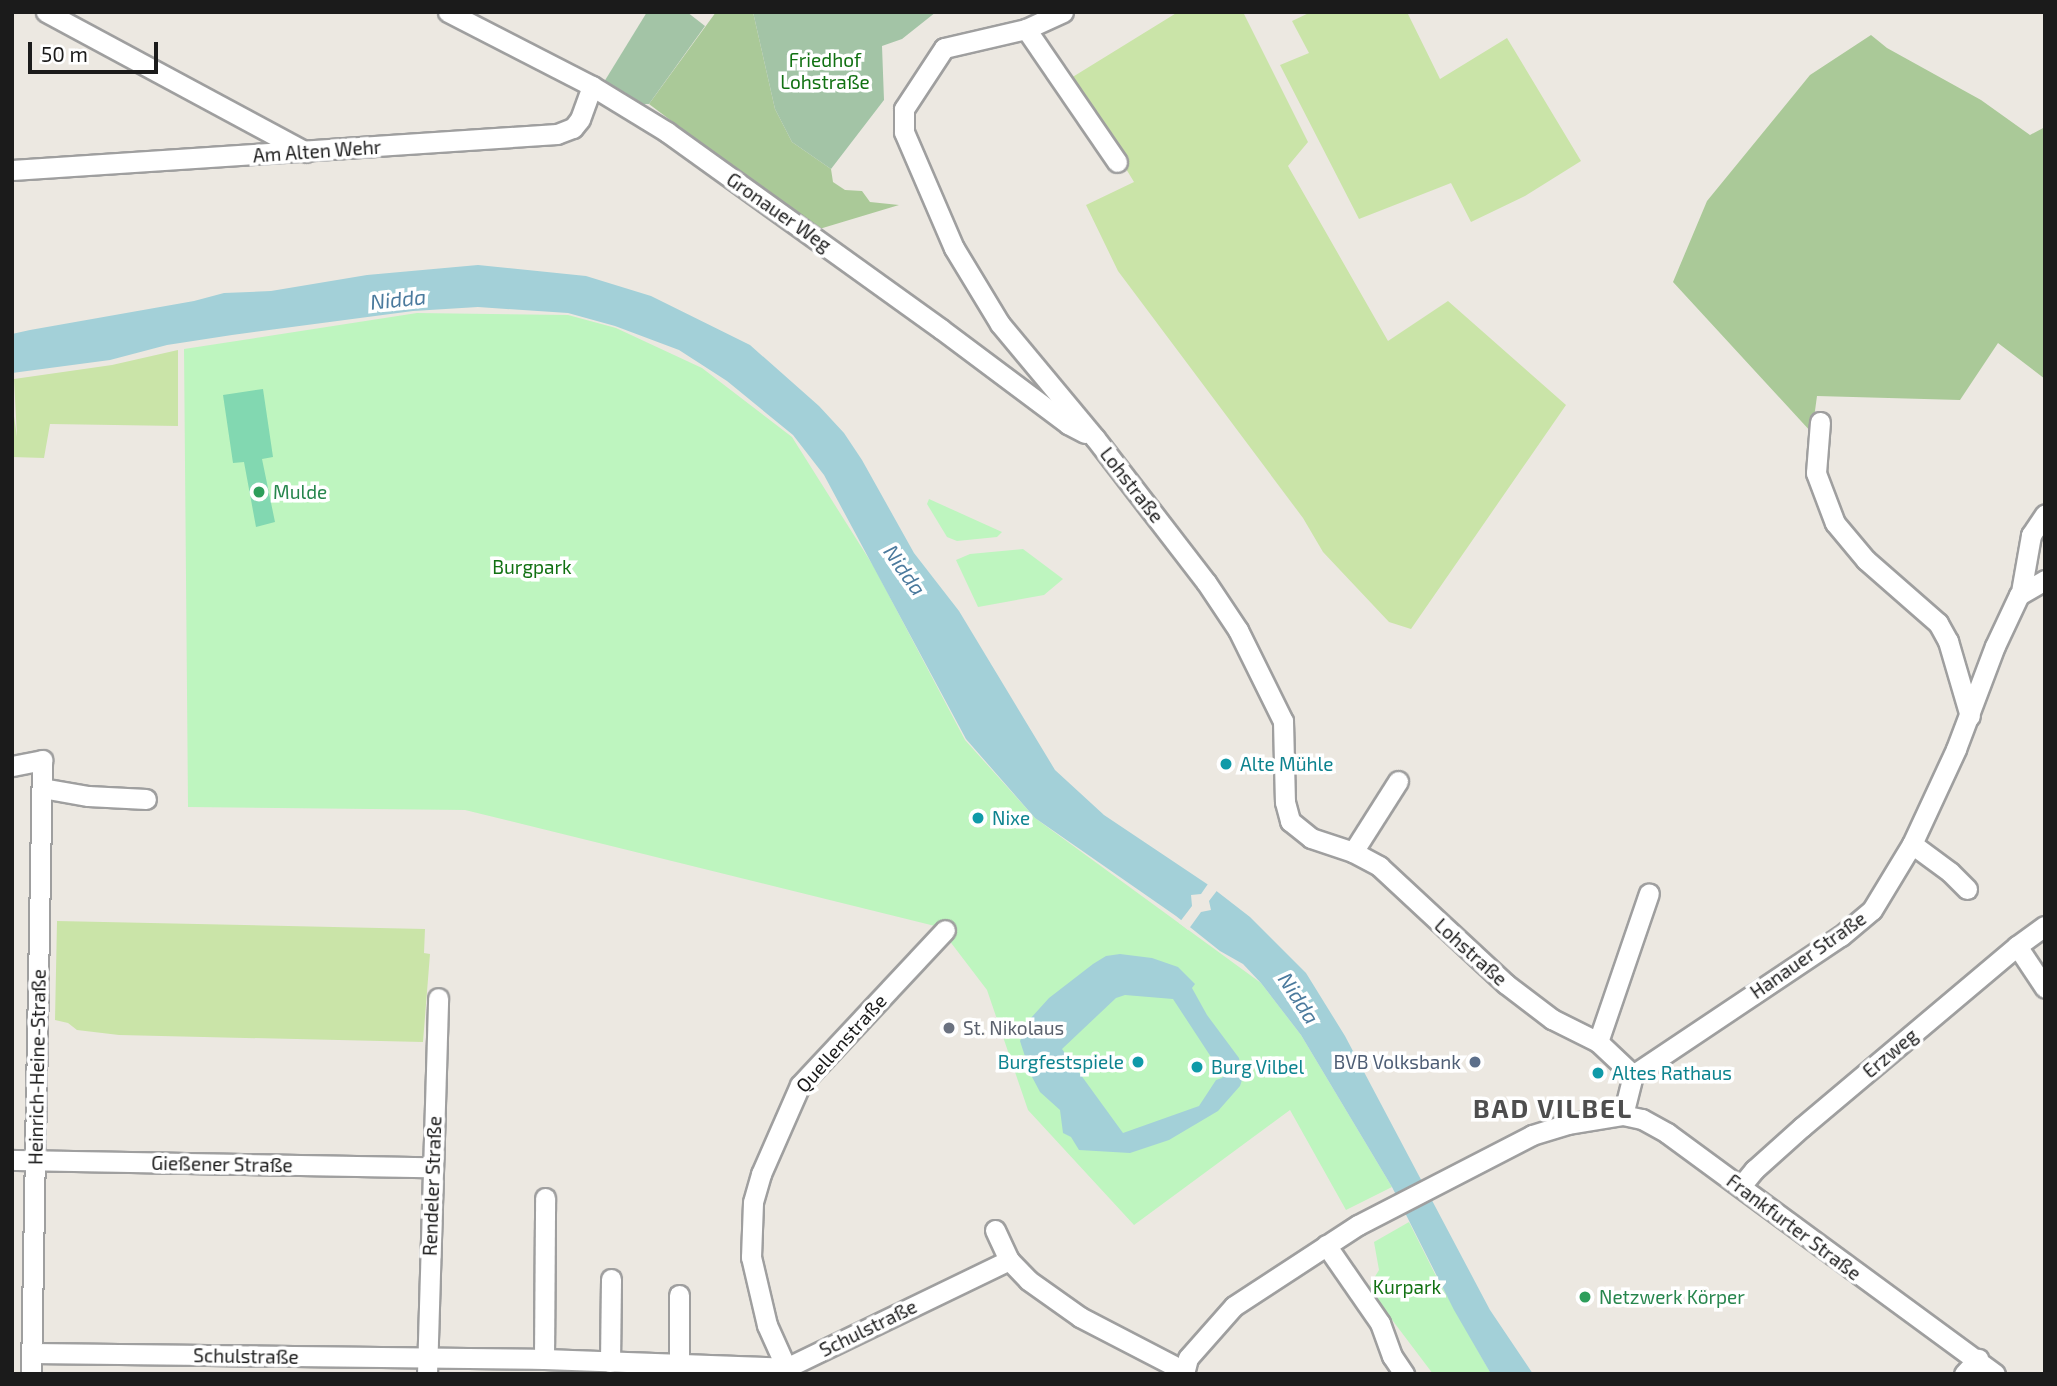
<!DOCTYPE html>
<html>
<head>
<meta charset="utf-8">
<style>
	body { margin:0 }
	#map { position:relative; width:2057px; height:1386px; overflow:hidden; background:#ece8e1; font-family:"Exo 2",sans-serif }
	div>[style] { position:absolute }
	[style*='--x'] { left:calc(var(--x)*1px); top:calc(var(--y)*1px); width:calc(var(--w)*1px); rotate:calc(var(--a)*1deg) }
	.grass>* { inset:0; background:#cae4a8 }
	.forest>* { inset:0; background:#aac998 }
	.cemetery>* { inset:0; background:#a3c4a6 }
	.park>* { inset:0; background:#bef5bf }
	.pitch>* { inset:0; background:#82d8b1 }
	.water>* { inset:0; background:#a3d0d8 }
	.pier>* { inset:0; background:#ece8e1 }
	.roads { filter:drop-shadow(2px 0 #9f9f9f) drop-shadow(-2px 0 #9f9f9f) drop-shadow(0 2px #9f9f9f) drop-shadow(0 -2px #9f9f9f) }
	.minor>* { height:19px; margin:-9.5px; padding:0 9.5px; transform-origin:9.5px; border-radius:9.5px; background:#fff }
	.dots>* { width:19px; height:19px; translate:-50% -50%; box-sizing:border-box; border:4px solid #fff; border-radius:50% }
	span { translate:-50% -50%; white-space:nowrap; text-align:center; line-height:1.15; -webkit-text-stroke:7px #fff; paint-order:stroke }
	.park-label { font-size:19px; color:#117112 }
	.street-label { font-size:19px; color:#1b1b1b }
	.leisure-label { font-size:19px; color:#27864d }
	.left { translate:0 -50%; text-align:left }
	.culture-label { font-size:19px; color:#0d838f }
	.right { translate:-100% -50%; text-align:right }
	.worship-label { font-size:19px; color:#5b616d }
	.service-label { font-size:19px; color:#4e5e75 }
	.water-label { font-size:21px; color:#4b7a9d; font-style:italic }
	.district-label { font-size:26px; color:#4e4e4e; font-weight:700; letter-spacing:2px }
	.frame { position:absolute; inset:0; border:14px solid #1b1b1b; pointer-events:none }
	.scale { position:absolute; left:28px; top:42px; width:130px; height:32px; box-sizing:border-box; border:4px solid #1b1b1b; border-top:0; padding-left:9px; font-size:21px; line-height:24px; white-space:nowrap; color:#1b1b1b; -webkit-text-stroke:5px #fff; paint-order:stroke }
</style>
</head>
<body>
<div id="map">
	<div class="grass">
		<div style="clip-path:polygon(1178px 12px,1243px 12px,1308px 142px,1288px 166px,1388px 341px,1448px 301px,1566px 405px,1411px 629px,1389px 622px,1323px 552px,1303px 518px,1118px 271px,1086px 205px,1134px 182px,1071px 78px)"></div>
		<div style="clip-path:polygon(1311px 12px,1407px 12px,1440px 79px,1507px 38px,1581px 161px,1525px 196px,1471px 222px,1451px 183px,1359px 219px,1280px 65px,1309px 53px,1292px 21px)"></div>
		<div style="clip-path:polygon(178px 350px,178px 426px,50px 424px,44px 458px,12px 457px,12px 402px,17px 437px,14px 379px,112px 365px)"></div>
		<div style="clip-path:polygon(57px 921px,425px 929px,424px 953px,430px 954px,423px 1042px,119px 1035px,77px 1030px,68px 1023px,55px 1020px)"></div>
	</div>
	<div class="forest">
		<div style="clip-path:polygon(716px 12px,753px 12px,775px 109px,792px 142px,831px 169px,833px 182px,845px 190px,862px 191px,870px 202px,899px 205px,816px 230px,649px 104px)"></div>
		<div style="clip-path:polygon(1871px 35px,1887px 48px,1981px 100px,2030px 135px,2045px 127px,2045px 379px,1998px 343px,1960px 400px,1817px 396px,1812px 433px,1673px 282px,1707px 201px,1810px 75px)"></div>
	</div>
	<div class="cemetery">
		<div style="clip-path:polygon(647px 12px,687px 12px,705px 26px,649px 104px,640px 104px,604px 82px)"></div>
		<div style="clip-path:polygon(753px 12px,936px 12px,902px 39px,882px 46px,884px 100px,831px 169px,792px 142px,775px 109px)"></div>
	</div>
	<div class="park">
		<div style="clip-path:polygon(417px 313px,568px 315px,616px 328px,702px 368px,792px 437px,874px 567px,965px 740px,1035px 818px,1261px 983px,1301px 1035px,1392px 1187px,1346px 1210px,1290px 1110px,1134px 1225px,1028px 1110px,987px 990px,939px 927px,465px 810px,188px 807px,184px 349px)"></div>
		<div style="clip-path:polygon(929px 499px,1002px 532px,997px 537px,957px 541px,947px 537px,927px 504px)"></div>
		<div style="clip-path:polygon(1023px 549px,1063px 579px,1044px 595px,978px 607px,956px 560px,970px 554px)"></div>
		<div style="clip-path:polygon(1409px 1222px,1436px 1276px,1491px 1374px,1433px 1374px,1368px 1288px,1379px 1270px,1374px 1242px)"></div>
	</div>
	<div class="pitch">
		<div style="clip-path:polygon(263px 389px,273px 457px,262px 459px,275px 522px,256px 527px,244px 462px,233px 463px,223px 395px)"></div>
	</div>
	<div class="water">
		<div style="clip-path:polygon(478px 265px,586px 276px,651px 296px,750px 345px,819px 406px,844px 433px,862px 460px,914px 553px,959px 611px,1055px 770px,1104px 815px,1210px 886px,1250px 917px,1306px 973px,1345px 1036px,1490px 1310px,1533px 1374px,1491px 1374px,1454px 1310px,1392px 1187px,1301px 1035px,1261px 983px,1243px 964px,1220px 951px,1176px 916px,1035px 818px,966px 739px,824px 475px,793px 435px,727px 381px,679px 350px,615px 326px,568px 313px,478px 307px,413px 311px,232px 335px,167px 345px,110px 360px,12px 373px,12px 334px,30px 330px,194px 301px,224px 293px,271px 291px,367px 275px)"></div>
		<div style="clip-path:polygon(evenodd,1120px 954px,1152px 958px,1178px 967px,1195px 984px,1192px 988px,1207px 1015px,1239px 1058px,1243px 1077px,1240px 1086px,1218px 1111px,1169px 1140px,1130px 1153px,1079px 1150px,1071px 1137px,1063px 1133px,1060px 1110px,1040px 1092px,1031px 1075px,1020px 1041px,1030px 1019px,1049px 998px,1093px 964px,1106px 956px,1120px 954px,1125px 995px,1173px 999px,1213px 1060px,1219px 1060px,1226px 1066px,1226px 1072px,1222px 1078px,1216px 1080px,1199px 1106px,1123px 1133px,1062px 1049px,1116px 998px,1125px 995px)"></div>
	</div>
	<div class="pier">
		<div style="clip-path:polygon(1210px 881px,1219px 888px,1209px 901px,1211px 910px,1201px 912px,1188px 930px,1179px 923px,1192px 906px,1191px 895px,1201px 894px)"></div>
	</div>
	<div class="roads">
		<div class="minor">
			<div style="--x:46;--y:12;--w:295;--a:28.3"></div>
			<div style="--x:448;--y:12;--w:162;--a:27.2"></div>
			<div style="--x:592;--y:86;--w:88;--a:31.5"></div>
			<div style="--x:667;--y:132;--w:337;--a:35.7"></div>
			<div style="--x:941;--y:329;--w:159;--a:36.8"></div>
			<div style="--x:1068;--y:424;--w:19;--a:28"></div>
			<div style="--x:1063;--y:12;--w:41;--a:155.3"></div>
			<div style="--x:1026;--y:29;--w:84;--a:167"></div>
			<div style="--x:944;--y:48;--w:73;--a:123.3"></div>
			<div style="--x:904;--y:109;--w:23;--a:90"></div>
			<div style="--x:904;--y:132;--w:126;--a:66.7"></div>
			<div style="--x:954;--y:248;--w:89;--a:58.8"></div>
			<div style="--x:1000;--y:324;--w:148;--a:50.2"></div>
			<div style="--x:1095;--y:438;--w:182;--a:52.4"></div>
			<div style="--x:1206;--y:582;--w:58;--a:56.3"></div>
			<div style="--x:1238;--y:630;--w:102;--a:63.7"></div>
			<div style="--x:1283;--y:721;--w:81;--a:88.6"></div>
			<div style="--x:1285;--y:802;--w:20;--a:75"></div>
			<div style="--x:1290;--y:821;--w:27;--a:39"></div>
			<div style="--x:1311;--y:838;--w:44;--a:18.4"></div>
			<div style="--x:1353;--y:852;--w:30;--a:28"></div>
			<div style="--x:1379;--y:866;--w:173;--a:42.9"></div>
			<div style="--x:1506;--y:984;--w:58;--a:37.3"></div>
			<div style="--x:1552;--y:1019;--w:51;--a:26.6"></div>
			<div style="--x:1598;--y:1042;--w:48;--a:43.3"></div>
			<div style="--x:1026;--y:29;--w:161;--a:55.6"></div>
			<div style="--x:12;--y:170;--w:546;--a:-3.78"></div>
			<div style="--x:557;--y:134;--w:17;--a:-21"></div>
			<div style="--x:573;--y:128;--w:11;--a:-52"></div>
			<div style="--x:580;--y:119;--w:35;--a:-70"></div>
			<div style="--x:1820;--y:422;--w:51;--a:94.5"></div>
			<div style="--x:1816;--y:473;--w:53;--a:69.2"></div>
			<div style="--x:1835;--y:523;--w:48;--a:50"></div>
			<div style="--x:1866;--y:560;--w:96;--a:41.2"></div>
			<div style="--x:1938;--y:623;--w:21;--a:61"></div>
			<div style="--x:1948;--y:641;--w:78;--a:73.7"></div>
			<div style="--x:2021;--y:592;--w:58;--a:-80"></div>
			<div style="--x:2031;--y:535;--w:25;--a:-56"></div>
			<div style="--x:12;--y:766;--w:31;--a:-11"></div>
			<div style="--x:42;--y:760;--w:614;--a:91.03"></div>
			<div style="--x:42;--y:788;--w:47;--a:9.9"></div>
			<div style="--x:88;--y:796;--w:58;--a:3"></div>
			<div style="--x:1912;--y:844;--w:47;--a:36.4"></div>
			<div style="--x:1950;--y:872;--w:24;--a:45"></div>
			<div style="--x:1353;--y:852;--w:84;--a:-57.6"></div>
			<div style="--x:2017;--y:946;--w:50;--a:56.3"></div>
			<div style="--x:1598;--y:1042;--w:157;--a:-71.1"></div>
			<div style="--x:1633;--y:1075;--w:250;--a:-33.8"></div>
			<div style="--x:1841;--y:936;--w:40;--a:-40"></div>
			<div style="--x:1872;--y:910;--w:77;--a:-58.8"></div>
			<div style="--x:1912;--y:844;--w:105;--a:-65.1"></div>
			<div style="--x:1956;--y:749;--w:110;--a:-69.3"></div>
			<div style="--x:1995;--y:646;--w:56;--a:-64.8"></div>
			<div style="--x:2019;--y:595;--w:30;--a:-30"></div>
			<div style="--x:1623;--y:1115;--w:41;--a:-76"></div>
			<div style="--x:12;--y:1160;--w:420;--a:1"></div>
			<div style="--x:1741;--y:1186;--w:21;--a:-51"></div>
			<div style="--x:1754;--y:1170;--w:64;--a:-41.9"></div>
			<div style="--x:1802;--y:1127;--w:281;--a:-40.1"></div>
			<div style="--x:2017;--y:946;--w:34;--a:-36"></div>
			<div style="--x:995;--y:1230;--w:33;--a:65"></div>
			<div style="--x:1009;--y:1260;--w:28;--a:46"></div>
			<div style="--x:1028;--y:1280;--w:64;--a:35.4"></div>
			<div style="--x:1080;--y:1317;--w:117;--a:27.4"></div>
			<div style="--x:1326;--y:1245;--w:95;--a:55.3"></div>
			<div style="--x:1380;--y:1323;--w:35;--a:70"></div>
			<div style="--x:1392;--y:1356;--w:22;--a:56"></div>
			<div style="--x:679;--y:1295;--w:70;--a:90"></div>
			<div style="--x:32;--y:1353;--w:512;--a:0.67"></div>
			<div style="--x:544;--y:1359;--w:242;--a:2.1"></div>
			<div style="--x:786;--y:1368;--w:248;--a:-25.8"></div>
			<div style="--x:544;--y:1359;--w:161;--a:-89.6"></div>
			<div style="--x:610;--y:1362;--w:83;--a:-89.3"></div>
			<div style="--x:427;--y:1374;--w:376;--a:-88.3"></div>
			<div style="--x:789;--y:1374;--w:54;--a:-114.2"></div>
			<div style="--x:767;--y:1325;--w:70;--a:-103.2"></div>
			<div style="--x:751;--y:1257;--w:55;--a:-87.9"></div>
			<div style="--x:753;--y:1202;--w:29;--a:-74"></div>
			<div style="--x:761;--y:1174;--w:97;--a:-66.3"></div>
			<div style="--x:800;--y:1085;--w:212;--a:-46.9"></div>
			<div style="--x:1184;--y:1374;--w:16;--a:-76"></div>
			<div style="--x:1188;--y:1358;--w:69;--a:-48.5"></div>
			<div style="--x:1234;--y:1306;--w:148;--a:-33.2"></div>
			<div style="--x:1358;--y:1225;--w:196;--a:-27.3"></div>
			<div style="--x:1532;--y:1135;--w:37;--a:-17"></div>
			<div style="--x:1567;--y:1124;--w:57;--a:-9.1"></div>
			<div style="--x:1623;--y:1115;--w:19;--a:12"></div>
			<div style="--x:1642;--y:1119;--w:29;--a:29"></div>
			<div style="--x:1667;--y:1133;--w:407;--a:36.3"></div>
			<div style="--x:1964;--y:1374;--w:21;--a:-47"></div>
		</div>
	</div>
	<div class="dots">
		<div style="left:259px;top:492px;background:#2e9e5b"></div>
		<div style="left:1226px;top:764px;background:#0f9aa8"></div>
		<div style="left:978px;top:818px;background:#0f9aa8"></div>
		<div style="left:949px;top:1028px;background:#6b7280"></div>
		<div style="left:1138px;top:1062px;background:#0f9aa8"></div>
		<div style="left:1475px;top:1062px;background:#5c6f8a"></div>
		<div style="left:1197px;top:1067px;background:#0f9aa8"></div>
		<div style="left:1598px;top:1073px;background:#0f9aa8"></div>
		<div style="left:1585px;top:1297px;background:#2e9e5b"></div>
	</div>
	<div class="park-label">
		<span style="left:825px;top:71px">Friedhof<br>Lohstraße</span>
		<span style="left:532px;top:567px">Burgpark</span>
		<span style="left:1407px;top:1287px">Kurpark</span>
	</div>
	<div class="street-label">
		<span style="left:317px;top:151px;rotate:-4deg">Am Alten Wehr</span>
		<span style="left:779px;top:212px;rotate:35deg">Gronauer Weg</span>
		<span style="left:1132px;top:485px;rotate:52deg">Lohstraße</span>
		<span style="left:1471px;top:952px;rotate:42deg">Lohstraße</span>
		<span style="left:1808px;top:955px;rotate:-35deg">Hanauer Straße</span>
		<span style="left:841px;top:1043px;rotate:-48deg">Quellenstraße</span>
		<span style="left:1890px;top:1053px;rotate:-40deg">Erzweg</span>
		<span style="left:37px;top:1067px;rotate:-89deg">Heinrich-Heine-Straße</span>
		<span style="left:222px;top:1164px;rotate:1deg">Gießener Straße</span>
		<span style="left:432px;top:1186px;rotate:-88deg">Rendeler Straße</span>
		<span style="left:1794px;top:1227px;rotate:37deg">Frankfurter Straße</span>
		<span style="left:868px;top:1328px;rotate:-26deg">Schulstraße</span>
		<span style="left:246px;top:1356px;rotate:1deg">Schulstraße</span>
	</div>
	<div class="leisure-label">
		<span class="left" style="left:273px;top:492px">Mulde</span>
		<span class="left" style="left:1599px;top:1297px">Netzwerk Körper</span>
	</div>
	<div class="culture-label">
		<span class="left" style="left:1240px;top:764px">Alte Mühle</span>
		<span class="left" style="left:992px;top:818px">Nixe</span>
		<span class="right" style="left:1124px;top:1062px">Burgfestspiele</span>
		<span class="left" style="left:1211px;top:1067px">Burg Vilbel</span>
		<span class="left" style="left:1612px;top:1073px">Altes Rathaus</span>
	</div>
	<div class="worship-label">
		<span class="left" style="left:963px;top:1028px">St. Nikolaus</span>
	</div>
	<div class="service-label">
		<span class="right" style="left:1461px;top:1062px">BVB Volksbank</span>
	</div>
	<div class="water-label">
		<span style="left:398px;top:299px;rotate:-6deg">Nidda</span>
		<span style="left:905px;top:570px;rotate:55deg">Nidda</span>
		<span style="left:1299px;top:998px;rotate:57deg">Nidda</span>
	</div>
	<div class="district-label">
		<span style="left:1553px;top:1108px">BAD VILBEL</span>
	</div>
	<div class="frame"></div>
	<div class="scale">50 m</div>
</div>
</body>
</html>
